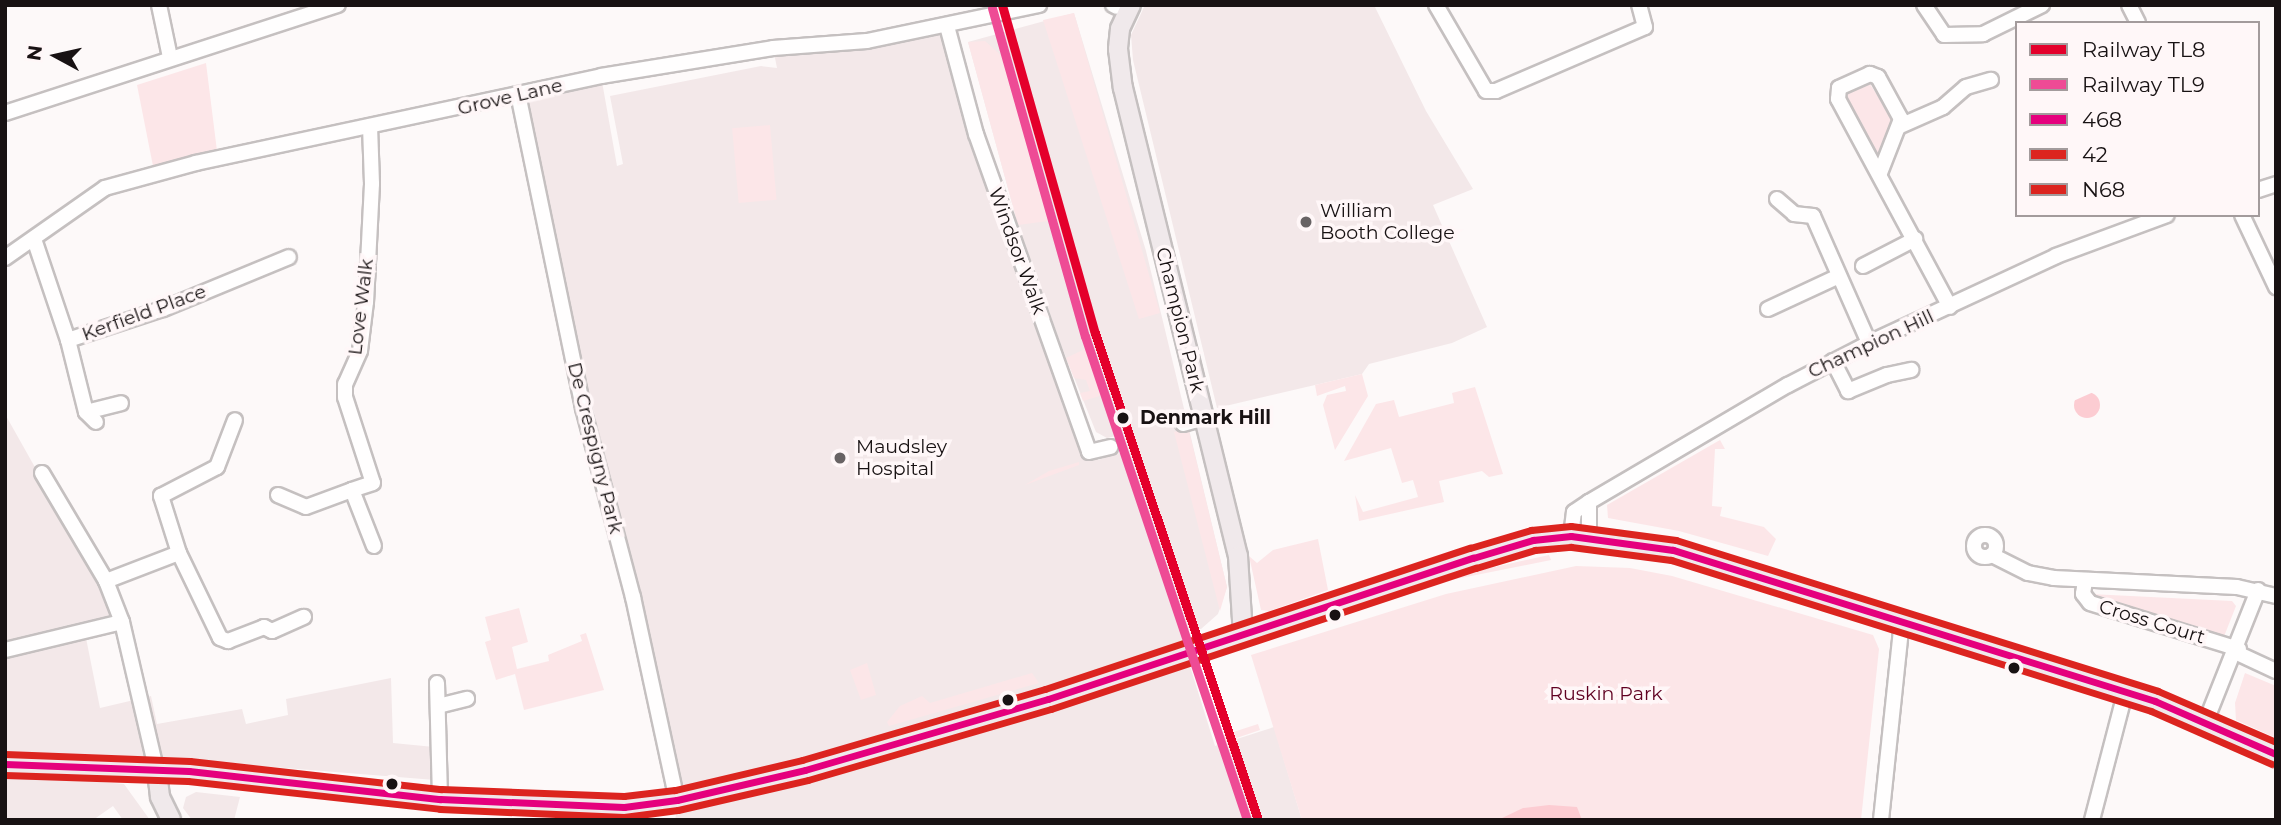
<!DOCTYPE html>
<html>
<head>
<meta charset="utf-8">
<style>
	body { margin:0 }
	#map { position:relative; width:2281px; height:825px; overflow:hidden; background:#fdf9f9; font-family:Montserrat,sans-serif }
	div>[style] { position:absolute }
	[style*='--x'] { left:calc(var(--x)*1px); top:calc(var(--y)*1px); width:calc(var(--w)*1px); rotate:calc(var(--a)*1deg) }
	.built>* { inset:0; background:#f3e8e9 }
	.green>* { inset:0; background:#fce6e8; transform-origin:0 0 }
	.water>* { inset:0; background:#fcccd2 }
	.round { border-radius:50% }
	.pier>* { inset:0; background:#fdf9f9 }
	.roads { filter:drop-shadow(2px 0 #c5c0c0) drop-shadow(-2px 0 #c5c0c0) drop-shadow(0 2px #c5c0c0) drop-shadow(0 -2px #c5c0c0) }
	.minor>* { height:14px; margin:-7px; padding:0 7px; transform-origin:7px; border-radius:7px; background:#fffefe }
	.minor>.ring { margin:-7px; padding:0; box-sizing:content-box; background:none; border:14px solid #fffefe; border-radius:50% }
	.major>* { height:18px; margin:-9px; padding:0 9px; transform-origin:9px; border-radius:9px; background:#f0e9eb }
	.bus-1>* { height:7px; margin:-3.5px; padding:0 3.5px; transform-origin:3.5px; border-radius:3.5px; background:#e5007d }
	.bus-2>* { height:7px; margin:-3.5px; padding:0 3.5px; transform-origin:3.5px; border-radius:3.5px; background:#dc241f }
	.bus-3>* { height:7px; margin:-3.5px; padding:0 3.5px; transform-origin:3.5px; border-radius:3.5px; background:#dc241f }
	.rail-1>* { height:9px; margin:-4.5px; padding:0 4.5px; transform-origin:4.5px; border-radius:4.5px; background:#e4002b }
	.rail-2>* { height:9px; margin:-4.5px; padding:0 4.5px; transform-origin:4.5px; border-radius:4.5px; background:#ee4b95 }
	.dots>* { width:19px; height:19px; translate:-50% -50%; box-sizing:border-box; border:4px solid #fff7f8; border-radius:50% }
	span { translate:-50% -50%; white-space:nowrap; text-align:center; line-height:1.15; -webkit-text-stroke:7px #fff7f8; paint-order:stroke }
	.street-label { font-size:19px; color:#181213 }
	.poi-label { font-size:19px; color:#181213 }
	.left { translate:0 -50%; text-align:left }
	.stop-label { font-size:19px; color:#181213; font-weight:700 }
	.park-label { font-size:19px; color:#600021 }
	.frame { position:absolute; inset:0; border:7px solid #181213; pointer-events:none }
	.legend { position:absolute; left:2015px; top:21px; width:245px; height:196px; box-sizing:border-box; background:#fff7f8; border:2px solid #a39b9c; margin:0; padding:9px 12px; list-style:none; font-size:21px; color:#181213 }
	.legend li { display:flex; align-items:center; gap:14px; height:35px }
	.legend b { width:35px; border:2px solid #a39b9c }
	.north { position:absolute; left:21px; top:21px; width:70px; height:70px; -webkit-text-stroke:5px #fff7f8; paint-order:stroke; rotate:278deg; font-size:19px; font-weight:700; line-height:28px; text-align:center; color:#181213 }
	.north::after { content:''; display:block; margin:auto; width:24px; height:32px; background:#181213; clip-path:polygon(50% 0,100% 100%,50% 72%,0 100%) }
</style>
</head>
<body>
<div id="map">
	<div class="built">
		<div style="clip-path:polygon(1145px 5px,1374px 5px,1426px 111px,1473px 189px,1433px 205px,1487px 327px,1452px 343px,1369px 364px,1362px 374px,1217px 408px,1133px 60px,1131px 35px)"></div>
		<div style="clip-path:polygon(1074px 13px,1146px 251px,1227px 587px,1218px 614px,1201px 629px,1186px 630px,1181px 644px,1173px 646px,1181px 665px,1189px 663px,1215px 746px,1274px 727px,1302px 820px,675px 820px,678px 805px,518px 94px,601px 76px,617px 166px,623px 164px,610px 96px,761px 66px,777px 68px,773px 48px,947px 26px,1049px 342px,1098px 460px,1122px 452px,1116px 436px,1107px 438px,1096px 432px,1061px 345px,1018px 225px,968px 42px)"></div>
		<div style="clip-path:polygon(5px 414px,122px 622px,85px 633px,100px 708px,151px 696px,157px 724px,242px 709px,246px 724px,288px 715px,286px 699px,391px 678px,393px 743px,434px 747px,435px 780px,172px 759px,5px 753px)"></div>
		<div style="clip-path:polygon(5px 774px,124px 784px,150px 820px,123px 820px,113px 806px,93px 820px,5px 820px)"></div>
		<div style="clip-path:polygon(196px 792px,240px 797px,234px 820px,192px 820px,183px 808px,186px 797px)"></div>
	</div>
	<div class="green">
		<div style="clip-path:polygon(1074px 13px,1160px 313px,1139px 319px,1043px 20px)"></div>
		<div style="clip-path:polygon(985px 41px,1006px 60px,1048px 221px,1018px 225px,968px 42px)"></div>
		<div style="clip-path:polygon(206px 63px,217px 151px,153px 166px,137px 85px)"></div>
		<div style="clip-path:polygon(1868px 81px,1893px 120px,1878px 158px,1846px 101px,1848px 92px)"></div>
		<div style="left:770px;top:125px;width:75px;height:38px;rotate:85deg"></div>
		<div style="clip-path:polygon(1087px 348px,1103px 395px,1083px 401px,1080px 393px,1090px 391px,1086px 380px,1074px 378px,1066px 358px)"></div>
		<div style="clip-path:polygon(1362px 374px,1368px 396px,1335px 450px,1323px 405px,1327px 395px,1346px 391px,1345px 386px,1317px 396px,1315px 385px)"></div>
		<div style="clip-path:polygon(1475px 387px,1503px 474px,1489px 477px,1482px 471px,1439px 481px,1444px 502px,1359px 521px,1355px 495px,1363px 512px,1418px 497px,1413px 480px,1402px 483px,1391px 448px,1344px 461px,1376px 404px,1394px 400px,1399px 417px,1454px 403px,1452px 393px)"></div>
		<div style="clip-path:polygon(1188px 427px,1227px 587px,1220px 611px,1174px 432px)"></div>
		<div style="clip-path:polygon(1720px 440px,1725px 449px,1715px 449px,1712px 506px,1722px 507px,1720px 516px,1764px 527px,1776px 539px,1768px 556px,1679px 531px,1608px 518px,1607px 505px)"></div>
		<div style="clip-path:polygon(1079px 462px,1079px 465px,1025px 485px,1049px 471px)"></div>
		<div style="left:1155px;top:533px;width:30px;height:7px;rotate:73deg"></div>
		<div style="clip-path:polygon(1318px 539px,1328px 590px,1269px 611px,1261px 610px,1249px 556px,1257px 563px,1273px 550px)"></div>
		<div style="clip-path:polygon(1549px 555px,1551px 560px,1451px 580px,1472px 572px)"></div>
		<div style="clip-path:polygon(1576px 566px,1630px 568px,1672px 576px,1873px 635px,1879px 649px,1861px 820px,1302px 820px,1251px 655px,1446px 594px)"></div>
		<div style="clip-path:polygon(2090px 594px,2232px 601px,2236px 606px,2223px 639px)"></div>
		<div style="clip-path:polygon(519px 608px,528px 642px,512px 647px,517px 669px,549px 661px,548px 655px,582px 641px,580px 635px,586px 633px,604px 690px,524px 710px,515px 674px,496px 680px,485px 642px,491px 640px,485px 617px)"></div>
		<div style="clip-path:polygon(867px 663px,876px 695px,861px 700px,850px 670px)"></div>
		<div style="clip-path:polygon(1032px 673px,1039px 683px,889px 726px,887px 722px,900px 706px,922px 696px,930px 703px)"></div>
		<div style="clip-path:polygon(2245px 673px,2276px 686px,2276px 738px,2236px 720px,2235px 703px)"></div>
		<div style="clip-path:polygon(1258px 724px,1260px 730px,1222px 743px,1248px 820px,1243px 820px,1216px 741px,1218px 737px)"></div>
	</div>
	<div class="water">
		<div class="round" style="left:2074px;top:392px;width:26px;height:26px"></div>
		<div style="clip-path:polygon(1549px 805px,1577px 807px,1582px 820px,1498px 820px,1523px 808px)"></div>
	</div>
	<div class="pier">
		<div style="clip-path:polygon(2091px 387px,2098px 390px,2071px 402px,2075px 392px)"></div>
	</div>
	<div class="roads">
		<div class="minor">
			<div style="--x:159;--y:5;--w:53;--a:78.1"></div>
			<div style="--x:1113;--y:5;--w:4;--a:27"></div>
			<div style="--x:1436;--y:5;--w:99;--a:59.8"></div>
			<div style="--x:1486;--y:91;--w:10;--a:0"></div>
			<div style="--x:1496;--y:91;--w:162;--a:-23.2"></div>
			<div style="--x:1645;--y:27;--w:23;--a:-105"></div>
			<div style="--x:1924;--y:5;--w:36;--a:56"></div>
			<div style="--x:1944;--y:35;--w:39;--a:-1"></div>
			<div style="--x:1983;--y:34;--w:66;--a:-26.2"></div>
			<div style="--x:2129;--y:5;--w:20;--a:63"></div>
			<div style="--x:947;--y:26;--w:112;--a:75"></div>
			<div style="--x:976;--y:134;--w:337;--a:70.4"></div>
			<div style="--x:1089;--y:452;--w:22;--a:-13"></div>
			<div style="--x:518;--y:94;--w:321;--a:78.3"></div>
			<div style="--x:583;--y:408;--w:196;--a:75.2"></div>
			<div style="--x:633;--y:597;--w:208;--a:77.8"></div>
			<div style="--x:5;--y:113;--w:350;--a:-18"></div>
			<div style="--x:370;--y:126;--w:58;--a:88"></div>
			<div style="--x:372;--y:184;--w:118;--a:92.9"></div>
			<div style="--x:366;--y:302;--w:49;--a:97"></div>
			<div style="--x:360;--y:351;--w:36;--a:114"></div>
			<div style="--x:345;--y:384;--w:13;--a:90"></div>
			<div style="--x:345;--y:397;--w:90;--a:72"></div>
			<div style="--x:373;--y:483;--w:22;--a:162"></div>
			<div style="--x:352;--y:490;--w:60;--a:68.6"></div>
			<div style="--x:1900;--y:126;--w:47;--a:-23.8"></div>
			<div style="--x:1943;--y:107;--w:30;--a:-41"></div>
			<div style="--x:1966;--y:87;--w:26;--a:-16"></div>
			<div style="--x:1880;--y:173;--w:58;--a:-68.7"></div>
			<div style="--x:1901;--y:119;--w:48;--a:-118.7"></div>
			<div style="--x:1878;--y:77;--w:9;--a:-159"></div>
			<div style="--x:1870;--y:74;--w:34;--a:156"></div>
			<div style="--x:1839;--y:88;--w:11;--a:95"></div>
			<div style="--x:1838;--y:99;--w:236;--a:61.7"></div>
			<div style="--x:2258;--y:190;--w:19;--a:-18"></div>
			<div style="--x:1777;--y:199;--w:23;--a:41"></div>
			<div style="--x:1794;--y:214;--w:19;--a:6"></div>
			<div style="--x:1813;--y:216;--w:139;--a:66.2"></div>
			<div style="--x:2242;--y:215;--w:80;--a:64.7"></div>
			<div style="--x:34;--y:239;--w:107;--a:71.4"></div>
			<div style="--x:68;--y:340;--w:74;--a:76"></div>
			<div style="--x:86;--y:412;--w:14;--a:45"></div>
			<div style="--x:5;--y:258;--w:122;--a:-35"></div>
			<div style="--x:105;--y:188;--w:94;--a:-15.4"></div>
			<div style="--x:196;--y:163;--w:414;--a:-12.1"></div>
			<div style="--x:601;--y:76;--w:174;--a:-9.2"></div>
			<div style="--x:773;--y:48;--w:94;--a:-4.3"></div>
			<div style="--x:867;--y:41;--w:176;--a:-11.8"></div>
			<div style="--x:1863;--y:266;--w:59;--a:-27.4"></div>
			<div style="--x:1768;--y:309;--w:78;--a:-24.9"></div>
			<div style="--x:68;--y:340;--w:100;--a:-18.1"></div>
			<div style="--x:163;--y:309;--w:136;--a:-22.4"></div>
			<div style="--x:1833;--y:361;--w:34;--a:63"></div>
			<div style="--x:1848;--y:391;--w:42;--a:-22.3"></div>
			<div style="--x:1887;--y:375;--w:25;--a:-12"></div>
			<div style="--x:86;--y:412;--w:36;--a:-14"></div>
			<div style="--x:1183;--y:424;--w:22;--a:-16"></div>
			<div style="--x:42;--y:473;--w:126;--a:59.3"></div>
			<div style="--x:106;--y:581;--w:44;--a:68.7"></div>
			<div style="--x:122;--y:622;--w:154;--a:76.9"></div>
			<div style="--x:278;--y:495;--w:30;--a:23"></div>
			<div style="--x:306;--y:507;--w:49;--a:-20.3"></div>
			<div style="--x:1589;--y:502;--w:231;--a:-30.5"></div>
			<div style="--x:1788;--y:385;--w:91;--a:-27.4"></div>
			<div style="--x:1869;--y:343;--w:206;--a:-24.9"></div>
			<div style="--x:2056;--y:256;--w:118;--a:-20.3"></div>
			<div class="ring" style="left:1974px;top:535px;width:8px;height:8px"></div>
			<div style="--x:1571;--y:536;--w:24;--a:-83"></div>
			<div style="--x:1574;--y:512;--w:18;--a:-34"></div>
			<div style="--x:1589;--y:502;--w:35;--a:90"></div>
			<div style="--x:179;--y:553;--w:60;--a:-107.5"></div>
			<div style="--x:161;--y:496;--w:63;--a:-27.4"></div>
			<div style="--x:217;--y:467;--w:50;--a:-69"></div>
			<div style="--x:1992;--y:555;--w:40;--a:26.6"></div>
			<div style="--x:2028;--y:573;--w:26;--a:11"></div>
			<div style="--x:2054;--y:578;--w:183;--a:2.8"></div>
			<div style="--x:2237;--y:587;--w:40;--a:13"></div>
			<div style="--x:106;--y:581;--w:78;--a:-21"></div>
			<div style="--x:179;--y:553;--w:94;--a:64.2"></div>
			<div style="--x:220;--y:638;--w:9;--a:21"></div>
			<div style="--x:228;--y:641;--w:39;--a:-21"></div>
			<div style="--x:264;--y:627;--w:9;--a:27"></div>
			<div style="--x:272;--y:631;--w:35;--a:-24"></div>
			<div style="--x:2085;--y:581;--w:13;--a:99"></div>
			<div style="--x:2083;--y:594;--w:11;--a:52"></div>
			<div style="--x:2090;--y:603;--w:156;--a:17.2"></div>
			<div style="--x:5;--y:650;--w:120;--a:-13.5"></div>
			<div style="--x:2237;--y:653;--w:43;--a:24.8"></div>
			<div style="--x:437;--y:683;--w:116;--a:88.5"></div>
			<div style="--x:438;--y:706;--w:30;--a:-14"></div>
			<div style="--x:2206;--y:721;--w:141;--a:-68.3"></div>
			<div style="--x:1881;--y:820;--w:200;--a:-84"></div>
			<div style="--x:2092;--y:820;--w:131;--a:-75.4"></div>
		</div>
		<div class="major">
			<div style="--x:1131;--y:5;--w:26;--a:115"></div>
			<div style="--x:1120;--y:29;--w:20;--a:96"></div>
			<div style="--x:1118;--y:49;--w:39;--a:83"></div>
			<div style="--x:1123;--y:88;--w:482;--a:76.2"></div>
			<div style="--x:1238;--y:556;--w:79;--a:86.4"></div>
			<div style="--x:5;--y:764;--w:184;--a:2.2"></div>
			<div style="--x:189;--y:771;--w:253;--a:6.4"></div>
			<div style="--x:440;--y:799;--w:184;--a:2.5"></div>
			<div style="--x:624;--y:807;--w:53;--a:-7.5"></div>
			<div style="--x:677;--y:800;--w:131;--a:-13.2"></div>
			<div style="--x:805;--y:770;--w:253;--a:-16.3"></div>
			<div style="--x:1048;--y:699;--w:448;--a:-18.4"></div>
			<div style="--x:1473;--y:558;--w:63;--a:-16.7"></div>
			<div style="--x:1533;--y:540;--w:38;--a:-6"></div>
			<div style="--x:1571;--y:536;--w:103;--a:7.8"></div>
			<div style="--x:1673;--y:550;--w:505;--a:17.39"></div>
			<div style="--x:2155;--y:701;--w:132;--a:23.7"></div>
			<div style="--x:157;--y:772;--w:25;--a:83"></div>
			<div style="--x:160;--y:797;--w:25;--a:64"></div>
		</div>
	</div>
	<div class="bus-1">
		<div style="--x:5;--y:764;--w:184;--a:2.2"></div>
		<div style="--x:189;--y:771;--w:253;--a:6.4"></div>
		<div style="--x:440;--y:799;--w:184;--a:2.5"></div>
		<div style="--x:624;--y:807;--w:53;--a:-7.5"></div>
		<div style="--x:677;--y:800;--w:131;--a:-13.2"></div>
		<div style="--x:805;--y:770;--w:253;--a:-16.3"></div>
		<div style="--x:1048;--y:699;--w:448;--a:-18.4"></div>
		<div style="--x:1473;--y:558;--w:63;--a:-16.7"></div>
		<div style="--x:1533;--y:540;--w:38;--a:-6"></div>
		<div style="--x:1571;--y:536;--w:103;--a:7.8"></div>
		<div style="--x:1673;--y:550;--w:505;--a:17.39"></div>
		<div style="--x:2155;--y:701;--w:132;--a:23.7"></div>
	</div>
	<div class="bus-2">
		<div style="--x:5;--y:775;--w:183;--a:1.9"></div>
		<div style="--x:188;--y:781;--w:254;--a:6.3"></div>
		<div style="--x:440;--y:809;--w:184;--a:2.5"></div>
		<div style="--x:624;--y:817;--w:54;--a:-7.4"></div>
		<div style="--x:678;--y:810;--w:133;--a:-13"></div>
		<div style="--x:808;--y:780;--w:253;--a:-16.3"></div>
		<div style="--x:1051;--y:709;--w:448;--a:-18.4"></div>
		<div style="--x:1476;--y:568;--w:62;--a:-17"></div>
		<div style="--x:1535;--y:550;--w:36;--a:-5"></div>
		<div style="--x:1571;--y:547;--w:101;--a:7.4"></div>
		<div style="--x:1671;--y:560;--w:503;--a:17.46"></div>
		<div style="--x:2151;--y:711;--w:132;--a:23.7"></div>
	</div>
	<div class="bus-3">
		<div style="--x:5;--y:754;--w:185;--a:2.2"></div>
		<div style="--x:190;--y:761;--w:253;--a:6.4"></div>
		<div style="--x:441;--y:789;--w:183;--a:2.2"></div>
		<div style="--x:624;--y:796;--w:51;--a:-6.7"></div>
		<div style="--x:675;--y:790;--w:130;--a:-13.3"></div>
		<div style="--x:802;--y:760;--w:253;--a:-16.3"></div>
		<div style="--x:1045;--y:689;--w:448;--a:-18.4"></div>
		<div style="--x:1470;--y:548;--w:64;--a:-16.4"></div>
		<div style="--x:1531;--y:530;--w:40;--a:-5.7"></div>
		<div style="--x:1571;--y:526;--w:106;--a:7.6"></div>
		<div style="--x:1676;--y:540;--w:505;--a:17.39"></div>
		<div style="--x:2158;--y:691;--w:129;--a:23.4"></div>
	</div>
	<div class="rail-1">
		<div style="--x:1002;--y:5;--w:341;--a:74.2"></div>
		<div style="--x:1095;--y:333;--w:514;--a:71.49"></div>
	</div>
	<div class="rail-2">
		<div style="--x:992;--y:8;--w:341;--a:74.2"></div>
		<div style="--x:1085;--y:336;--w:510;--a:71.49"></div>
	</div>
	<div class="dots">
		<div style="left:1306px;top:222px;background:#686364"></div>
		<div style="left:1123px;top:418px;background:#181213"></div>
		<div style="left:840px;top:458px;background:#686364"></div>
		<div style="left:1335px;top:615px;background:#181213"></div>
		<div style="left:2014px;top:668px;background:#181213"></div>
		<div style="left:1008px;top:700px;background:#181213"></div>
		<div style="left:392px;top:784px;background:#181213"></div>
	</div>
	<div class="street-label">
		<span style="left:510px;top:97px;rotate:-13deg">Grove Lane</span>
		<span style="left:1017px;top:251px;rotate:70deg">Windsor Walk</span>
		<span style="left:361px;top:307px;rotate:-83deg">Love Walk</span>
		<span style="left:144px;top:313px;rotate:-20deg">Kerfield Place</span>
		<span style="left:1180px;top:320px;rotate:76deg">Champion Park</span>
		<span style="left:1871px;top:344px;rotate:-25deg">Champion Hill</span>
		<span style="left:595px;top:448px;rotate:76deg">De Crespigny Park</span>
		<span style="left:2152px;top:622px;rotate:17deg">Cross Court</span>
	</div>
	<div class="poi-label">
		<span class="left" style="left:1320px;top:222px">William<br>Booth College</span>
		<span class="left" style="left:856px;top:458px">Maudsley<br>Hospital</span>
	</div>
	<div class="stop-label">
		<span class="left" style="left:1140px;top:418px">Denmark Hill</span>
	</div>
	<div class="park-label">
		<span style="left:1606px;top:694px">Ruskin Park</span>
	</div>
	<div class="frame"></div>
	<ul class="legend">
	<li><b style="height:9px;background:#e4002b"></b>Railway TL8</li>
	<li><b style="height:9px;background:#ee4b95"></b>Railway TL9</li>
	<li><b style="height:9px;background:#e5007d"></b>468</li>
	<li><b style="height:9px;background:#dc241f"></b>42</li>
	<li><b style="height:9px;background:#dc241f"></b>N68</li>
	</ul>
	<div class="north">N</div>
</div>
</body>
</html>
